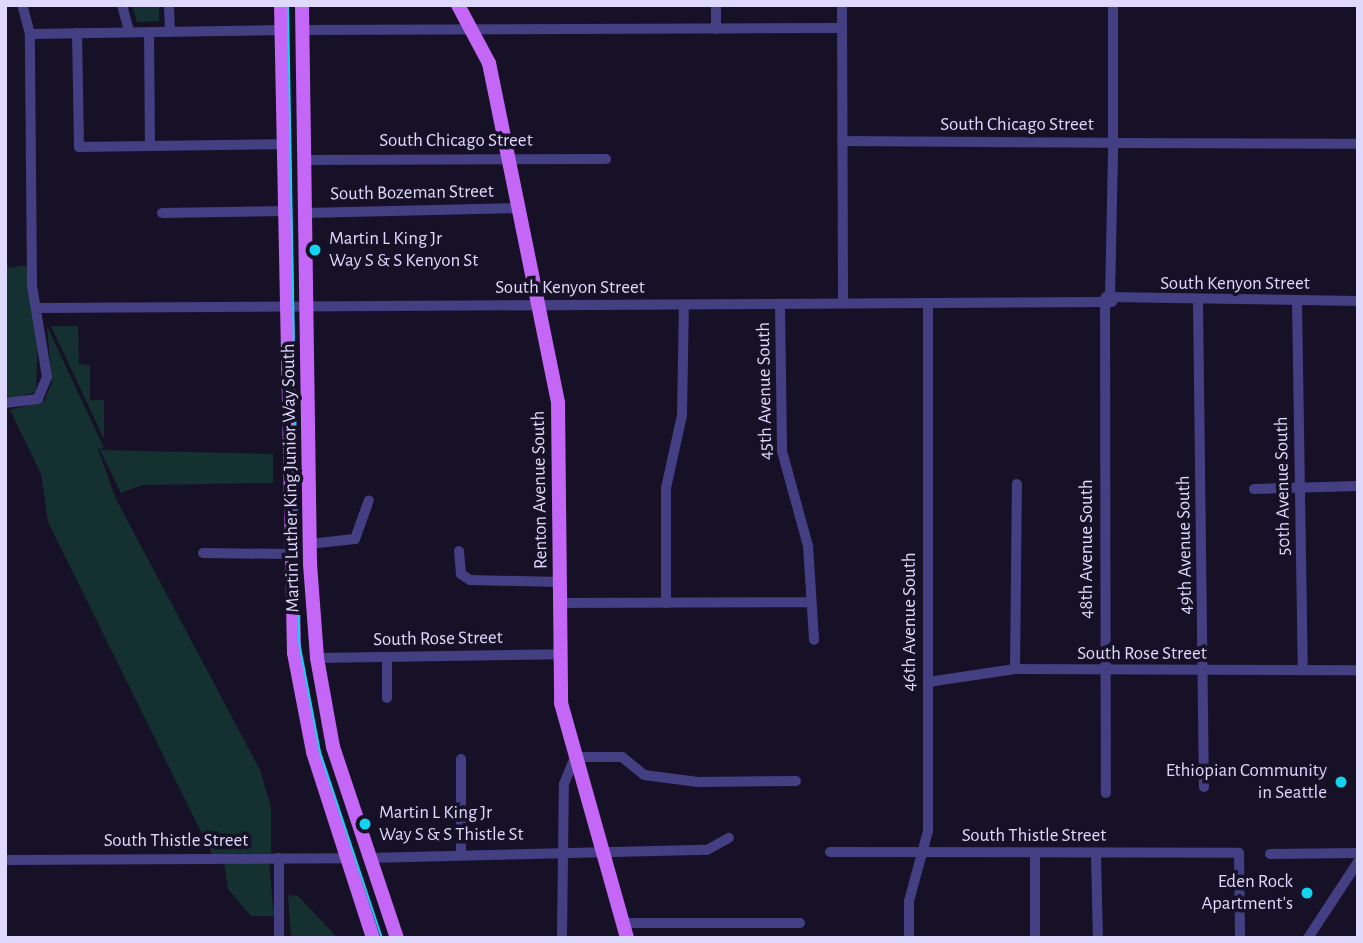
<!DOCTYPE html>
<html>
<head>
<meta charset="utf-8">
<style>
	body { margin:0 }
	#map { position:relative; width:1363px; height:943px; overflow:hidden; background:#161127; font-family:"Alegreya Sans",sans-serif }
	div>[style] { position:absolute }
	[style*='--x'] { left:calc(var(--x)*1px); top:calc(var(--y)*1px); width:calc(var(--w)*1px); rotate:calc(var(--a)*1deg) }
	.green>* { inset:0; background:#153030 }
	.minor>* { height:10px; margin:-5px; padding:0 5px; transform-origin:5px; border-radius:5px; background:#443f83 }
	.major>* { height:14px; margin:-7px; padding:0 7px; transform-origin:7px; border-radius:7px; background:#c567f6 }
	.tram>* { height:2px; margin:-1px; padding:0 1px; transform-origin:1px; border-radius:1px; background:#12d3f0 }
	.dots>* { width:19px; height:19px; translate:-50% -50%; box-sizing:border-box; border:4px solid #161127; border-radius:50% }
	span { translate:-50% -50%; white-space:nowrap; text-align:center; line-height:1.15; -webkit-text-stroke:7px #161127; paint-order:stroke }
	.street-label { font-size:19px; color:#ded9fd }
	.poi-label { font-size:19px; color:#ded9fd }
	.left { translate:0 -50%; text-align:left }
	.right { translate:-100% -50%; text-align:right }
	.frame { position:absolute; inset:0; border:7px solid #ded9fd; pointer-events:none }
</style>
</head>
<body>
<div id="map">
	<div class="green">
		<div style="clip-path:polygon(132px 5px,159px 5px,159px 21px,137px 22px)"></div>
		<div style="clip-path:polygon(5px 260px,9px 268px,26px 265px,38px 336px,36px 392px,13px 398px,5px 396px)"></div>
		<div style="clip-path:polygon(47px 326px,104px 448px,98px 449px,116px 499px,260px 770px,271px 807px,271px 853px,212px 854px,48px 522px,41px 474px,10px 410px,44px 401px,52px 383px)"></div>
		<div style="clip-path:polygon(51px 326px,78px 326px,79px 364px,90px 365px,90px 400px,104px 400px,104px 439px)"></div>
		<div style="clip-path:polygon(100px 450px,273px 454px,273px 483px,142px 485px,121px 493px)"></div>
		<div style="clip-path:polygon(269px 862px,274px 916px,251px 916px,228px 889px,224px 863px)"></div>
		<div style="clip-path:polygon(288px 895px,298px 896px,338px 938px,291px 938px)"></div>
	</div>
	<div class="minor">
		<div style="--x:122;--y:5;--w:28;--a:75"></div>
		<div style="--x:169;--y:5;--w:27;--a:88"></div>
		<div style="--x:716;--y:5;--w:24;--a:90"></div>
		<div style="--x:842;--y:5;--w:298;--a:89.8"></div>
		<div style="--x:303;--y:30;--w:539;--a:-0.21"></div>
		<div style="--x:149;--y:32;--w:114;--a:89.5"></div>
		<div style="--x:77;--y:33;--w:114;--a:89"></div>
		<div style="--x:79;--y:147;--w:205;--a:-0.8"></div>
		<div style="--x:30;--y:34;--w:252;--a:-0.9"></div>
		<div style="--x:1113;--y:138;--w:133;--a:-90"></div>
		<div style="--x:842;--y:141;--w:266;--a:0.4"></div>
		<div style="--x:1118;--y:143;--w:240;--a:0.2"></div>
		<div style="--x:305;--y:160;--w:301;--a:-0.2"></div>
		<div style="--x:162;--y:213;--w:123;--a:-0.9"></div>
		<div style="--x:305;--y:213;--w:214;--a:-1.3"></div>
		<div style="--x:1110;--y:297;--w:149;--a:-88.8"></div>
		<div style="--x:1297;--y:301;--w:369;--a:89.1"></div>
		<div style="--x:1112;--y:302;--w:10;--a:174"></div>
		<div style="--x:1102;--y:303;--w:7;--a:-56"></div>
		<div style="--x:1106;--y:297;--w:252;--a:0.9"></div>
		<div style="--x:1198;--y:302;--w:485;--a:89.3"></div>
		<div style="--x:780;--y:304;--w:147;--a:89.2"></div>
		<div style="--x:782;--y:451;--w:98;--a:74.7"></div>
		<div style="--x:808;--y:546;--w:94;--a:86.3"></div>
		<div style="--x:1105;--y:306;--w:487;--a:89.9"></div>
		<div style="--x:38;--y:308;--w:1064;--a:-0.32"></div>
		<div style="--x:5;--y:403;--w:33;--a:-7"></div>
		<div style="--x:38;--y:399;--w:24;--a:-68"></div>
		<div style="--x:47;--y:377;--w:93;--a:-99.3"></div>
		<div style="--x:32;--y:285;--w:251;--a:-90.5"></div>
		<div style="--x:30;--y:34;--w:30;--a:-105"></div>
		<div style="--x:1254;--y:489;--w:104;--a:-1.7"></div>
		<div style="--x:309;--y:544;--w:46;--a:-6.2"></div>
		<div style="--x:355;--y:539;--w:41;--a:-70.3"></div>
		<div style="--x:459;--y:551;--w:23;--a:85"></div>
		<div style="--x:461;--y:574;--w:11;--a:34"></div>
		<div style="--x:470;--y:580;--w:90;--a:1.3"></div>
		<div style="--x:203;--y:553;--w:84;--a:0.7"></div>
		<div style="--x:560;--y:603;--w:250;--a:-0.2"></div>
		<div style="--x:666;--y:603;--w:115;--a:-90"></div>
		<div style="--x:666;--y:488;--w:75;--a:-77.6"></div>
		<div style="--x:682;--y:415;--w:110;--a:-89"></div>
		<div style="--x:317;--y:658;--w:244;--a:-0.9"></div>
		<div style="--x:387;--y:658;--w:40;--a:90"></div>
		<div style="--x:1015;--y:669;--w:185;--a:-89.4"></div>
		<div style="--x:928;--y:682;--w:88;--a:-8.5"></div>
		<div style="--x:1015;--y:669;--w:343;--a:0.2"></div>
		<div style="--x:461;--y:759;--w:94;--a:90"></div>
		<div style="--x:830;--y:852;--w:409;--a:0.1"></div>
		<div style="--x:1239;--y:853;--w:85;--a:89.3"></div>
		<div style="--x:1035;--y:853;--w:85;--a:90"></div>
		<div style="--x:1096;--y:853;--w:85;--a:88.7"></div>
		<div style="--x:1270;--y:854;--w:88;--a:-0.7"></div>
		<div style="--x:279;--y:858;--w:80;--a:90"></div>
		<div style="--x:369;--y:858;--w:338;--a:-1.4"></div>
		<div style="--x:707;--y:850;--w:25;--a:-29"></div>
		<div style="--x:5;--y:860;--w:342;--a:-0.3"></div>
		<div style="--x:623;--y:923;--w:177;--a:0"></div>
		<div style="--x:562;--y:938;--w:154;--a:-89.3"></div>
		<div style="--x:564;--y:784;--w:29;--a:-68"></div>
		<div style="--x:575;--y:757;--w:47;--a:0"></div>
		<div style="--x:622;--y:757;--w:28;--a:39"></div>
		<div style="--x:644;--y:775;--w:54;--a:7.4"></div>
		<div style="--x:698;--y:782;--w:98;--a:-0.6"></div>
		<div style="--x:909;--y:938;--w:37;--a:-90"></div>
		<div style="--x:909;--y:901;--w:73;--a:-74.8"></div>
		<div style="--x:928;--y:831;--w:528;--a:-90"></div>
		<div style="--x:1308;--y:938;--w:91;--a:-56.7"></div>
	</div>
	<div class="major">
		<div style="--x:281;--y:5;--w:648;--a:88.85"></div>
		<div style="--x:294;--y:653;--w:101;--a:79.1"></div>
		<div style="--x:313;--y:752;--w:195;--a:72.1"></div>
		<div style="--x:302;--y:5;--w:559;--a:89.18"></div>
		<div style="--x:310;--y:564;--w:94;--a:85.7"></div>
		<div style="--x:317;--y:658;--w:90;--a:79.8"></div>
		<div style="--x:333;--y:747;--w:201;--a:71.5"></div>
		<div style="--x:458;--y:5;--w:66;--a:61.9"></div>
		<div style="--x:489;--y:63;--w:347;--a:78.5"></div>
		<div style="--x:558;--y:403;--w:300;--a:89.4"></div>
		<div style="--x:561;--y:703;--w:244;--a:74.3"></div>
	</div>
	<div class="tram">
		<div style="--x:288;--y:5;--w:637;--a:89.01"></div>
		<div style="--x:299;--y:642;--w:112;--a:79.2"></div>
		<div style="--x:320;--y:752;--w:196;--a:71.6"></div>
	</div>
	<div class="dots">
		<div style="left:315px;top:250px;background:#12d3f0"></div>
		<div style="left:1341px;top:782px;background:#12d3f0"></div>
		<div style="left:365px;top:824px;background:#12d3f0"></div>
		<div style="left:1307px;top:893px;background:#12d3f0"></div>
	</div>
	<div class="street-label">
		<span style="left:1017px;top:125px">South Chicago Street</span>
		<span style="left:456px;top:141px">South Chicago Street</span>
		<span style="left:412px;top:193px;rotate:-1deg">South Bozeman Street</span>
		<span style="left:1235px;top:284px">South Kenyon Street</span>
		<span style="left:570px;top:288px">South Kenyon Street</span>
		<span style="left:765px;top:391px;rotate:-91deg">45th Avenue South</span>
		<span style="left:291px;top:478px;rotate:-91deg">Martin Luther King Junior Way South</span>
		<span style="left:1283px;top:486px;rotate:-91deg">50th Avenue South</span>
		<span style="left:540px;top:490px;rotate:-91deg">Renton Avenue South</span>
		<span style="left:1185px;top:545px;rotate:-91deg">49th Avenue South</span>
		<span style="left:1087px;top:549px;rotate:-90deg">48th Avenue South</span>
		<span style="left:910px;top:622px;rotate:-90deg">46th Avenue South</span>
		<span style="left:438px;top:639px;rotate:-1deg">South Rose Street</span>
		<span style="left:1142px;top:654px">South Rose Street</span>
		<span style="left:1034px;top:836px">South Thistle Street</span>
		<span style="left:176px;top:841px">South Thistle Street</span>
	</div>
	<div class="poi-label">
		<span class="left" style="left:329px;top:250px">Martin L King Jr<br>Way S &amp; S Kenyon St</span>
		<span class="right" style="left:1327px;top:782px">Ethiopian Community<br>in Seattle</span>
		<span class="left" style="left:379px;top:824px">Martin L King Jr<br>Way S &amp; S Thistle St</span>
		<span class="right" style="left:1293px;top:893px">Eden Rock<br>Apartment's</span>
	</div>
	<div class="frame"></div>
</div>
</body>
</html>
